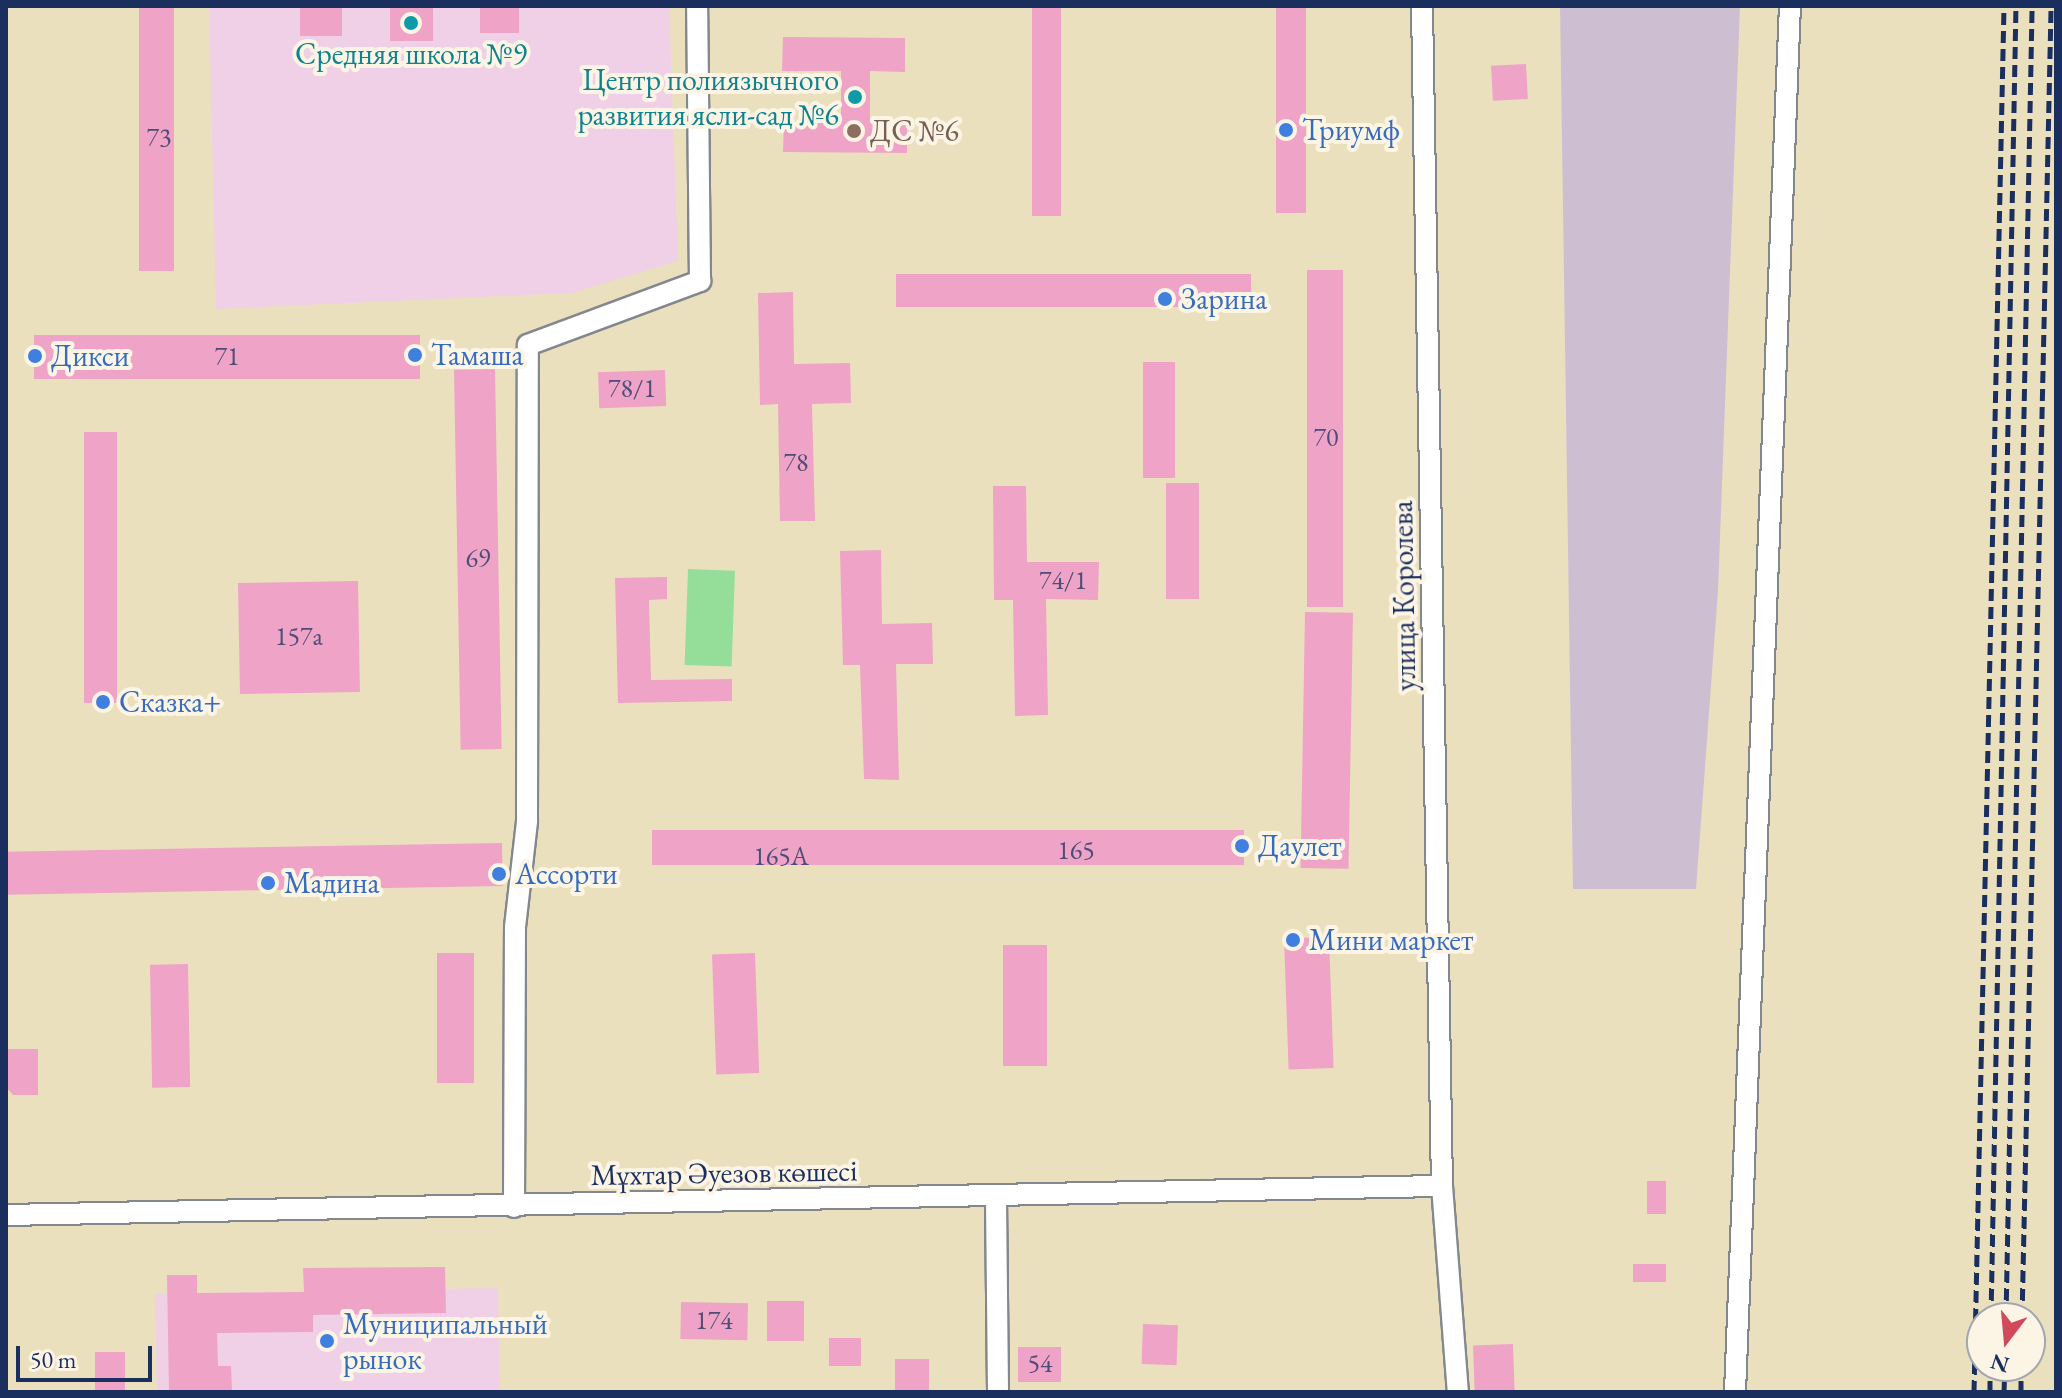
<!DOCTYPE html>
<html>
<head>
<meta charset="utf-8">
<style>
	body { margin:0 }
	#map { position:relative; width:2062px; height:1398px; overflow:hidden; background:#ebe0bd; font-family:"EB Garamond",serif }
	div>[style] { position:absolute }
	[style*='--x'] { left:calc(var(--x)*1px); top:calc(var(--y)*1px); width:calc(var(--w)*1px); rotate:calc(var(--a)*1deg) }
	.built>* { inset:0; background:#efd0e6; transform-origin:0 0 }
	.industrial>* { inset:0; background:#cdbed2 }
	.green>* { inset:0; background:#95de9a; transform-origin:0 0 }
	.building>* { inset:0; background:#eea3c7; transform-origin:0 0 }
	.roads { filter:drop-shadow(2px 0 #83888e) drop-shadow(-2px 0 #83888e) drop-shadow(0 2px #83888e) drop-shadow(0 -2px #83888e) }
	.minor>* { height:20px; margin:-10px; padding:0 10px; transform-origin:10px; border-radius:10px; background:#fff }
	.rail>* { height:5px; margin-top:-2.5px; transform-origin:0; background:repeating-linear-gradient(90deg,#1b2f5e 0 12px,transparent 0 18px) }
	.dots>* { width:22px; height:22px; translate:-50% -50%; box-sizing:border-box; border:4px solid #fcf5e5; border-radius:50% }
	span { translate:-50% -50%; white-space:nowrap; text-align:center; line-height:1.15; -webkit-text-stroke:8px #fcf5e5; paint-order:stroke }
	.number-label { font-size:26px; color:#504c78 }
	.number-label span { -webkit-text-stroke-width:0 }
	.culture-label { font-size:30px; color:#0d838f }
	.right { translate:-100% -50%; text-align:right }
	.shop-label { font-size:30px; color:#366cbe }
	.left { translate:0 -50%; text-align:left }
	.education-label { font-size:30px; color:#785e54 }
	.street-label { font-size:30px; color:#1b2f5e }
	.frame { position:absolute; inset:0; border:8px solid #1b2f5e; pointer-events:none }
	.north { position:absolute; left:1966px; top:1302px; width:80px; height:80px; box-sizing:border-box; background:#fcf5e5; border:2px solid #a2a6af; border-radius:50%; rotate:196deg; font-size:22px; font-weight:700; line-height:32px; text-align:center; color:#1b2f5e }
	.north::after { content:''; display:block; margin:auto; width:28px; height:36px; background:#d1495b; clip-path:polygon(50% 0,100% 100%,50% 72%,0 100%) }
	.scale { position:absolute; left:16px; top:1346px; width:136px; height:36px; box-sizing:border-box; border:4px solid #1b2f5e; border-top:0; padding-left:10px; font-size:24px; line-height:28px; white-space:nowrap; color:#1b2f5e; -webkit-text-stroke:6px #fcf5e5; paint-order:stroke }
</style>
</head>
<body>
<div id="map">
	<div class="built">
		<div style="clip-path:polygon(209px 6px,669px 6px,678px 261px,572px 293px,216px 309px)"></div>
		<div style="left:498px;top:1288px;width:104px;height:343px;rotate:89deg"></div>
	</div>
	<div class="industrial">
		<div style="clip-path:polygon(1560px 6px,1740px 6px,1718px 591px,1696px 889px,1573px 889px)"></div>
	</div>
	<div class="green">
		<div style="left:688px;top:569px;width:47px;height:96px;rotate:2deg"></div>
	</div>
	<div class="building">
		<div style="left:139px;top:6px;width:35px;height:265px"></div>
		<div style="left:300px;top:6px;width:42px;height:30px"></div>
		<div style="left:390px;top:6px;width:43px;height:35px"></div>
		<div style="left:480px;top:6px;width:39px;height:27px"></div>
		<div style="left:1032px;top:6px;width:29px;height:210px"></div>
		<div style="left:1276px;top:6px;width:30px;height:207px"></div>
		<div style="clip-path:polygon(783px 37px,905px 38px,905px 72px,870px 71px,870px 121px,907px 121px,907px 153px,783px 152px,784px 121px,841px 121px,841px 71px,782px 71px)"></div>
		<div style="left:1526px;top:64px;width:35px;height:35px;rotate:87deg"></div>
		<div style="left:1307px;top:270px;width:36px;height:337px"></div>
		<div style="left:1251px;top:274px;width:33px;height:355px;rotate:90deg"></div>
		<div style="clip-path:polygon(793px 292px,794px 364px,850px 363px,851px 403px,812px 404px,815px 521px,780px 521px,778px 404px,760px 405px,758px 293px)"></div>
		<div style="left:34px;top:335px;width:386px;height:44px"></div>
		<div style="left:1143px;top:362px;width:32px;height:116px"></div>
		<div style="left:495px;top:369px;width:380px;height:41px;rotate:89deg"></div>
		<div style="left:665px;top:370px;width:36px;height:67px;rotate:88deg"></div>
		<div style="left:84px;top:432px;width:33px;height:271px"></div>
		<div style="left:1166px;top:483px;width:33px;height:116px"></div>
		<div style="clip-path:polygon(993px 486px,1026px 486px,1027px 562px,1099px 562px,1098px 600px,1046px 599px,1048px 715px,1015px 716px,1013px 600px,994px 600px)"></div>
		<div style="clip-path:polygon(881px 550px,882px 624px,932px 623px,933px 664px,896px 664px,899px 780px,864px 779px,860px 665px,843px 665px,840px 551px)"></div>
		<div style="clip-path:polygon(667px 577px,667px 599px,649px 600px,651px 680px,732px 679px,732px 701px,618px 703px,615px 578px)"></div>
		<div style="left:358px;top:581px;width:111px;height:120px;rotate:89deg"></div>
		<div style="left:1305px;top:612px;width:48px;height:256px;rotate:1deg"></div>
		<div style="left:1244px;top:830px;width:35px;height:592px;rotate:90deg"></div>
		<div style="left:502px;top:843px;width:43px;height:496px;rotate:89deg"></div>
		<div style="left:1329px;top:937px;width:131px;height:45px;rotate:88deg"></div>
		<div style="left:1003px;top:945px;width:44px;height:121px"></div>
		<div style="left:474px;top:953px;width:130px;height:37px;rotate:90deg"></div>
		<div style="left:755px;top:953px;width:120px;height:43px;rotate:88deg"></div>
		<div style="left:188px;top:964px;width:123px;height:38px;rotate:89deg"></div>
		<div style="clip-path:polygon(6px 1049px,38px 1049px,38px 1095px,13px 1095px,6px 1087px)"></div>
		<div style="left:1647px;top:1181px;width:19px;height:33px"></div>
		<div style="left:1633px;top:1264px;width:33px;height:18px"></div>
		<div style="clip-path:polygon(445px 1267px,446px 1313px,313px 1315px,313px 1332px,217px 1333px,218px 1366px,231px 1366px,232px 1392px,169px 1392px,167px 1275px,197px 1275px,197px 1293px,304px 1292px,303px 1268px)"></div>
		<div style="left:767px;top:1301px;width:37px;height:40px"></div>
		<div style="left:681px;top:1302px;width:67px;height:37px;rotate:1deg"></div>
		<div style="left:1143px;top:1324px;width:35px;height:40px;rotate:2deg"></div>
		<div style="left:829px;top:1338px;width:32px;height:28px"></div>
		<div style="left:1513px;top:1344px;width:48px;height:40px;rotate:88deg"></div>
		<div style="left:1018px;top:1347px;width:43px;height:35px"></div>
		<div style="left:95px;top:1352px;width:30px;height:40px"></div>
		<div style="left:895px;top:1359px;width:34px;height:33px"></div>
	</div>
	<div class="roads">
		<div class="minor">
			<div style="--x:1422;--y:6;--w:1180;--a:89.03"></div>
			<div style="--x:1442;--y:1186;--w:207;--a:85.6"></div>
			<div style="--x:996;--y:1199;--w:193;--a:89.4"></div>
			<div style="--x:514;--y:1207;--w:280;--a:-89.8"></div>
			<div style="--x:515;--y:927;--w:107;--a:-83.5"></div>
			<div style="--x:527;--y:821;--w:476;--a:-89.9"></div>
			<div style="--x:528;--y:345;--w:184;--a:-20.4"></div>
			<div style="--x:700;--y:281;--w:275;--a:-90.6"></div>
			<div style="--x:6;--y:1215;--w:1436;--a:-1.16"></div>
			<div style="--x:1735;--y:1392;--w:1387;--a:-87.73"></div>
		</div>
	</div>
	<div class="rail">
		<div style="--x:1991;--y:1318;--w:1312;--a:-88.91"></div>
		<div style="--x:2006;--y:1318;--w:1312;--a:-88.86"></div>
		<div style="--x:2022;--y:1318;--w:1312;--a:-88.73"></div>
		<div style="--x:1974;--y:1392;--w:1386;--a:-88.76"></div>
		<div style="--x:1990;--y:1392;--w:26;--a:-90"></div>
		<div style="--x:2004;--y:1392;--w:26;--a:-88"></div>
		<div style="--x:2021;--y:1392;--w:26;--a:-90"></div>
	</div>
	<div class="dots">
		<div style="left:411px;top:23px;background:#0f9aa8"></div>
		<div style="left:855px;top:97px;background:#0f9aa8"></div>
		<div style="left:1286px;top:130px;background:#3f7fe0"></div>
		<div style="left:854px;top:131px;background:#8d6e63"></div>
		<div style="left:1165px;top:299px;background:#3f7fe0"></div>
		<div style="left:415px;top:355px;background:#3f7fe0"></div>
		<div style="left:35px;top:356px;background:#3f7fe0"></div>
		<div style="left:103px;top:702px;background:#3f7fe0"></div>
		<div style="left:1242px;top:846px;background:#3f7fe0"></div>
		<div style="left:499px;top:874px;background:#3f7fe0"></div>
		<div style="left:268px;top:883px;background:#3f7fe0"></div>
		<div style="left:1293px;top:940px;background:#3f7fe0"></div>
		<div style="left:327px;top:1341px;background:#3f7fe0"></div>
	</div>
	<div class="number-label">
		<span style="left:159px;top:138px">73</span>
		<span style="left:227px;top:357px">71</span>
		<span style="left:632px;top:389px">78/1</span>
		<span style="left:1326px;top:438px">70</span>
		<span style="left:796px;top:463px">78</span>
		<span style="left:478px;top:559px">69</span>
		<span style="left:1063px;top:581px">74/1</span>
		<span style="left:299px;top:637px">157а</span>
		<span style="left:1076px;top:851px">165</span>
		<span style="left:781px;top:857px">165А</span>
		<span style="left:714px;top:1321px">174</span>
		<span style="left:1040px;top:1364px">54</span>
	</div>
	<div class="culture-label">
		<span style="left:411px;top:54px">Средняя школа №9</span>
		<span class="right" style="left:839px;top:97px">Центр полиязычного<br>развития ясли-сад №6</span>
	</div>
	<div class="shop-label">
		<span class="left" style="left:1302px;top:130px">Триумф</span>
		<span class="left" style="left:1181px;top:299px">Зарина</span>
		<span class="left" style="left:431px;top:355px">Тамаша</span>
		<span class="left" style="left:51px;top:356px">Дикси</span>
		<span class="left" style="left:119px;top:702px">Сказка+</span>
		<span class="left" style="left:1258px;top:846px">Даулет</span>
		<span class="left" style="left:515px;top:874px">Ассорти</span>
		<span class="left" style="left:284px;top:883px">Мадина</span>
		<span class="left" style="left:1309px;top:940px">Мини маркет</span>
		<span class="left" style="left:343px;top:1341px">Муниципальный<br>рынок</span>
	</div>
	<div class="education-label">
		<span class="left" style="left:870px;top:131px">ДС №6</span>
	</div>
	<div class="street-label">
		<span style="left:1404px;top:596px;rotate:-91deg">улица Королева</span>
		<span style="left:724px;top:1173px;rotate:-1deg">Мұхтар Әуезов көшесі</span>
	</div>
	<div class="frame"></div>
	<div class="north">N</div>
	<div class="scale">50 m</div>
</div>
</body>
</html>
